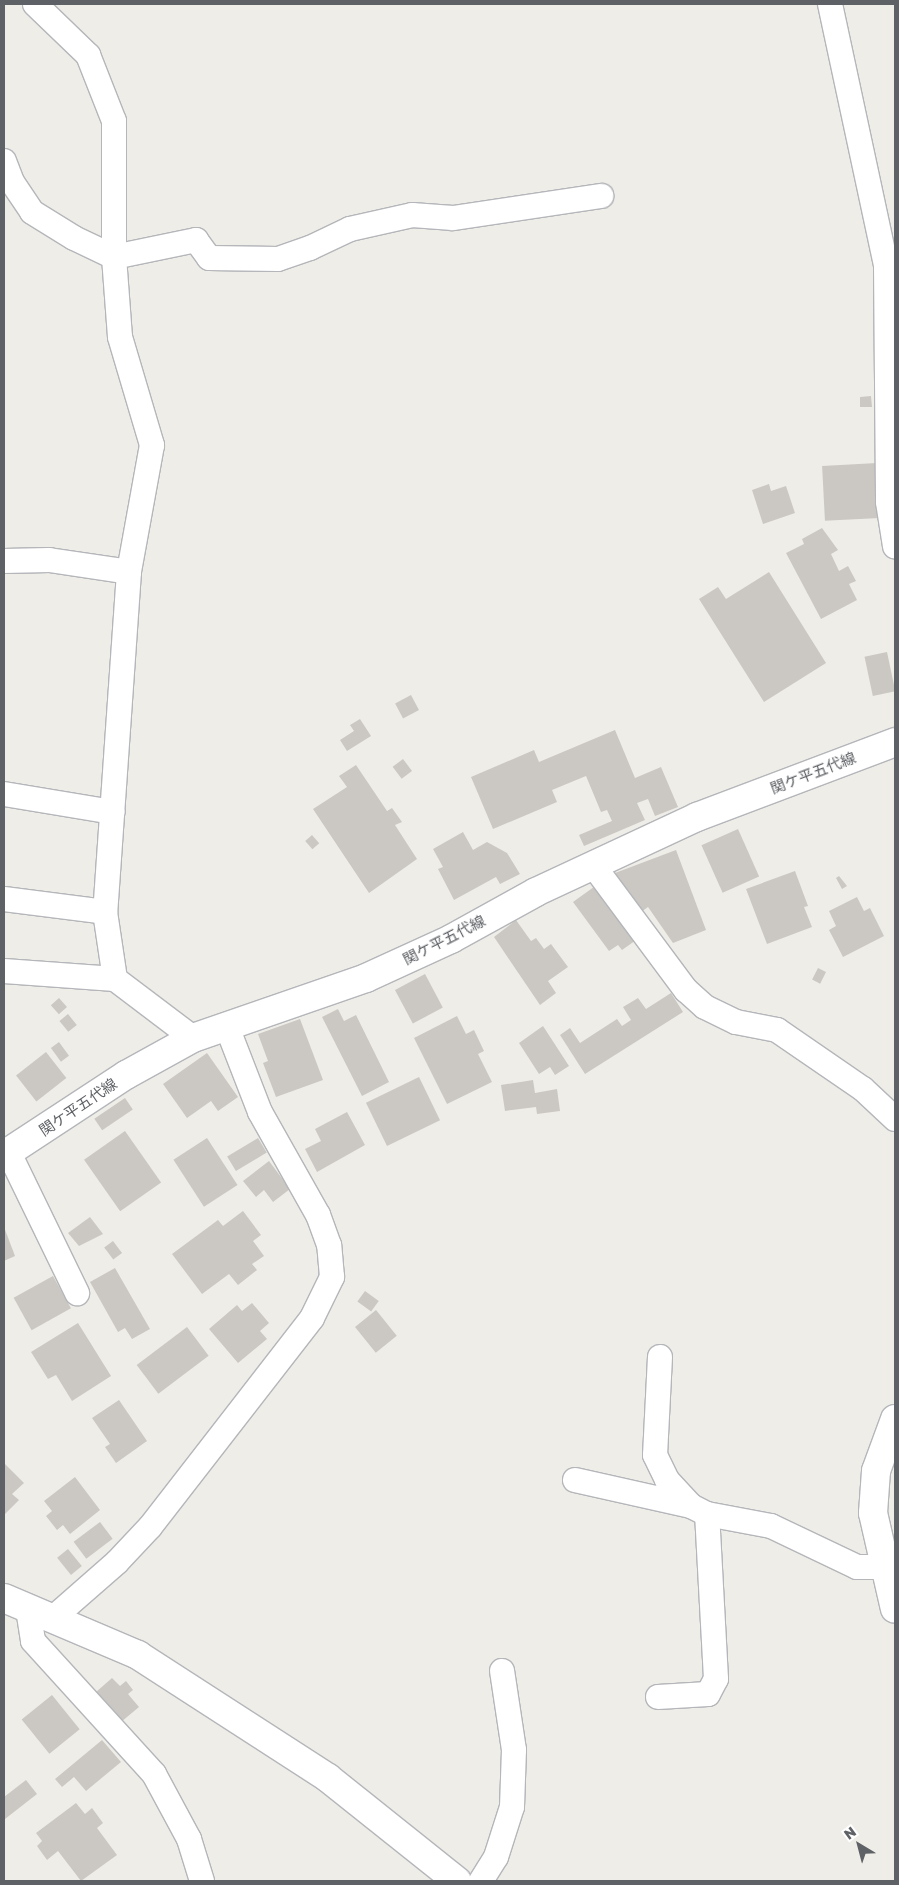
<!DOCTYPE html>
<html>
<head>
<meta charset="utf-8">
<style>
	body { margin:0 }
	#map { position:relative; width:899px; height:1885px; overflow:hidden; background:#efede7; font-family:"Golos Text","Noto Sans JP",sans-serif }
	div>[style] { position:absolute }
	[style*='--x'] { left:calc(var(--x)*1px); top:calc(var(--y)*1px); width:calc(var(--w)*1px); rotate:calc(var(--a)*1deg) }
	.building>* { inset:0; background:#cbc8c3; transform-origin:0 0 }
	.roads { filter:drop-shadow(1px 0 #b4b6ba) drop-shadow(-1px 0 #b4b6ba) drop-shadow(0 1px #b4b6ba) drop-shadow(0 -1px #b4b6ba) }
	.street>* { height:24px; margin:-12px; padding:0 12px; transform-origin:12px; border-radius:12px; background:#fff }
	.secondary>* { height:28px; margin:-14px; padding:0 14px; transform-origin:14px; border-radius:14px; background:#fff }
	span { translate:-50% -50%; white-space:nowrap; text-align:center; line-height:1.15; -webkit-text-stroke:4.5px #fff; paint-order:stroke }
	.street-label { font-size:15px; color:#5e6165 }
	.frame { position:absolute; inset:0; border:5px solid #5e6165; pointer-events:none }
	.north { position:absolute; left:834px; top:1820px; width:50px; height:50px; -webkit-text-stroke:4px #fff; paint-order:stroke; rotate:323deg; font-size:14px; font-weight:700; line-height:20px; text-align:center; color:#5e6165 }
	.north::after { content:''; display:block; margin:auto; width:18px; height:22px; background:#5e6165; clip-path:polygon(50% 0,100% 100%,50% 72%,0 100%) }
</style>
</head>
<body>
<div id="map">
	<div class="building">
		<div style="clip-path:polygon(871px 396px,872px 407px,860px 407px,860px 397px)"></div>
		<div style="left:877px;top:463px;width:55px;height:55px;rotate:87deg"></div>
		<div style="clip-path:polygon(769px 484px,771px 491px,786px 486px,795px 513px,763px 524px,752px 490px)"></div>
		<div style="clip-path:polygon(822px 528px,838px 550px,831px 554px,839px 571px,848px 566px,856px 581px,849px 584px,857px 600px,821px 619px,786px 553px,804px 544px,802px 539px)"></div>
		<div style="clip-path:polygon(769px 572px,826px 663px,764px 702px,699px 599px,718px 587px,726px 599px)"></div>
		<div style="left:887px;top:652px;width:40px;height:23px;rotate:78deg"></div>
		<div style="left:411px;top:695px;width:17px;height:18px;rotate:62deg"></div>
		<div style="clip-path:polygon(360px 719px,371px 736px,347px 751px,340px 740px,354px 731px,350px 725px)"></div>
		<div style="clip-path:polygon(615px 730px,635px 778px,661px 767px,678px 807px,655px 816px,648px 799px,637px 803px,645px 820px,584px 846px,579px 835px,612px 821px,607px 810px,601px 812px,586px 776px,552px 790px,557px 802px,493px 829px,471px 777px,534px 750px,539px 762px)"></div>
		<div style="left:403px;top:759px;width:15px;height:13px;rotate:53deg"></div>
		<div style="clip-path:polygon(356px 765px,387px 811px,392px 808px,402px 822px,395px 825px,417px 859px,369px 893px,313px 809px,347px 787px,339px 776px)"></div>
		<div style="left:738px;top:829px;width:52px;height:40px;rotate:66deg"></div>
		<div style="clip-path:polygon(463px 832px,473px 850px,487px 842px,507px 853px,520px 874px,500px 884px,496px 877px,454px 900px,438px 869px,443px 867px,433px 849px)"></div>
		<div style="left:312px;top:835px;width:11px;height:9px;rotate:49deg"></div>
		<div style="clip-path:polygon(676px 850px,706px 930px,673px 943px,648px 907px,641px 912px,615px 873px)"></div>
		<div style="clip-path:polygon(795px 871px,808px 906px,804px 907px,812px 927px,767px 944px,746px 889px)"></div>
		<div style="clip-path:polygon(839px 876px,847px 886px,842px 889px,836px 878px)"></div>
		<div style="clip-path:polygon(598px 884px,639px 938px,622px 950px,618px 945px,609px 951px,573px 902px)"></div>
		<div style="clip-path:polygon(857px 897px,864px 911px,870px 908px,884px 936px,843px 957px,829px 930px,836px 926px,829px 911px)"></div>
		<div style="clip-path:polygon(516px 920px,531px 941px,536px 938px,544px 949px,551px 944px,568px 967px,548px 981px,556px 993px,540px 1005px,494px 937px)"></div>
		<div style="left:818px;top:968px;width:9px;height:13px;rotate:27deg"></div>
		<div style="left:425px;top:974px;width:38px;height:34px;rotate:62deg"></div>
		<div style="clip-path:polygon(671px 993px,683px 1012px,585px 1074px,560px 1035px,570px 1028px,580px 1043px,617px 1019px,622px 1026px,631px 1020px,623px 1007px,638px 998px,646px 1009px)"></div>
		<div style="left:59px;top:998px;width:12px;height:11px;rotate:48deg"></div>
		<div style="clip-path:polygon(338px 1009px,344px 1021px,356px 1015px,389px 1082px,362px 1096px,322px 1017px)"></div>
		<div style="left:68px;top:1014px;width:14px;height:11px;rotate:51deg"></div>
		<div style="clip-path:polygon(457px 1016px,466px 1034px,474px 1030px,484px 1051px,478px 1054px,492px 1082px,447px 1104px,414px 1038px)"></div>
		<div style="clip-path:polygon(300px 1019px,323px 1080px,276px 1097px,263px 1063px,268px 1061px,258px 1034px)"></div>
		<div style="clip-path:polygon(543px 1026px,569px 1066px,555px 1075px,550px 1067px,539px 1074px,519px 1043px)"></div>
		<div style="left:59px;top:1042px;width:17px;height:10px;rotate:54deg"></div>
		<div style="left:46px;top:1052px;width:33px;height:38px;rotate:52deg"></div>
		<div style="clip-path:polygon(207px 1053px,238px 1097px,218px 1111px,211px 1101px,187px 1118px,163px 1084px)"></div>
		<div style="left:419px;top:1077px;width:48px;height:59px;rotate:64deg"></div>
		<div style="clip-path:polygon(533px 1080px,535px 1093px,557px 1089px,560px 1111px,537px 1114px,536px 1107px,505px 1111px,501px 1085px)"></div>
		<div style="left:125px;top:1098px;width:14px;height:37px;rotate:56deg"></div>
		<div style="clip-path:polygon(347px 1112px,365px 1145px,317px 1172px,305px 1149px,321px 1141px,315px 1129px)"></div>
		<div style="left:125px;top:1131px;width:63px;height:50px;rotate:55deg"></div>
		<div style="left:207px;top:1138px;width:56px;height:40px;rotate:57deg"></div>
		<div style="left:258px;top:1138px;width:17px;height:36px;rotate:59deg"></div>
		<div style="clip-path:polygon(269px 1161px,290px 1189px,273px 1202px,264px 1190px,256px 1197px,243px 1181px)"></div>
		<div style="clip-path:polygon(243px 1211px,261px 1235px,253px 1241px,264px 1256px,252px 1264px,257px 1270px,238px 1285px,229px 1274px,202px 1294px,172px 1254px,218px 1220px,223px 1226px)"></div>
		<div style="clip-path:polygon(90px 1217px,103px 1234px,79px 1246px,68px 1233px)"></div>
		<div style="clip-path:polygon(4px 1227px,15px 1256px,4px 1261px)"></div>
		<div style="left:113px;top:1241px;width:15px;height:11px;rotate:53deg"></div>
		<div style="clip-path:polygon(115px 1268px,150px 1329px,132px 1339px,125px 1328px,118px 1332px,90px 1282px)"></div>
		<div style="left:53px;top:1276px;width:37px;height:45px;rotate:61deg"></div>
		<div style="left:365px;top:1291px;width:17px;height:13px;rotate:36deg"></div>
		<div style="clip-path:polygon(252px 1303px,269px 1323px,260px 1331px,267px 1339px,238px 1363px,209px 1329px,237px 1305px,242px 1311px)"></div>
		<div style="left:376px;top:1310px;width:33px;height:27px;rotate:51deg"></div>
		<div style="clip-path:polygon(78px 1323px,111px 1376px,72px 1401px,56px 1375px,48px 1379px,31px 1352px)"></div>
		<div style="left:187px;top:1327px;width:36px;height:63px;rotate:53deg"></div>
		<div style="clip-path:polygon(119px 1400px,147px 1441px,116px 1463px,105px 1447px,110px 1444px,92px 1418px)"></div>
		<div style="clip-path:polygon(5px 1464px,24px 1483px,12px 1494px,19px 1500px,4px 1515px)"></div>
		<div style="clip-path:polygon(75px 1477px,100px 1510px,70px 1534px,63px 1525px,57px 1530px,46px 1516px,52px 1511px,44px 1501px)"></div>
		<div style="left:100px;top:1522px;width:21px;height:33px;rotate:53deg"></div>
		<div style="left:68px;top:1549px;width:22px;height:14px;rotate:51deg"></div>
		<div style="clip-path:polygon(112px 1678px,120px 1686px,126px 1681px,133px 1690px,128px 1694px,139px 1707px,121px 1722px,96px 1692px)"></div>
		<div style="left:52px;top:1695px;width:44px;height:39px;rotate:51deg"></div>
		<div style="clip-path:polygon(102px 1740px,121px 1762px,86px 1791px,74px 1777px,62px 1787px,55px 1779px)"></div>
		<div style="clip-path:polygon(26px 1780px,37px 1794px,5px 1819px,4px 1797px)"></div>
		<div style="clip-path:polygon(76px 1803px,85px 1814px,92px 1808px,103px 1823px,97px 1828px,117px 1855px,81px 1881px,58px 1851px,47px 1860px,37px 1846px,42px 1841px,36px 1833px)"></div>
	</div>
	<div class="roads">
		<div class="street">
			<div style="--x:35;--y:4;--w:74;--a:43.9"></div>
			<div style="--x:88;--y:55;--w:71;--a:68.5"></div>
			<div style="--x:114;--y:121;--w:136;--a:90"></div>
			<div style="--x:114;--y:257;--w:80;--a:85.7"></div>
			<div style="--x:120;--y:337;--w:113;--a:73.5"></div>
			<div style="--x:152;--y:445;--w:129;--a:100.3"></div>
			<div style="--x:129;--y:572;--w:341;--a:94"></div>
			<div style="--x:105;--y:912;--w:68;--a:81.5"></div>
			<div style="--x:115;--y:979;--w:98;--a:37.1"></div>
			<div style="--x:830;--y:4;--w:268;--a:77.9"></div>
			<div style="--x:886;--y:266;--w:236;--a:89.5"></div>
			<div style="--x:888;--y:502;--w:45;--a:81"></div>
			<div style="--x:4;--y:161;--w:22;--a:69"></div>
			<div style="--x:12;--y:182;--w:36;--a:56"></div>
			<div style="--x:32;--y:212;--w:49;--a:31.8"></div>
			<div style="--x:74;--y:238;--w:44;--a:25.4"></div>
			<div style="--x:114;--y:257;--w:84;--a:-11.7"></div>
			<div style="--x:196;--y:240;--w:22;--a:54"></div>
			<div style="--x:209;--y:258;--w:69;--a:0.8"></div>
			<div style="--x:278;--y:259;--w:34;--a:-19"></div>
			<div style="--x:310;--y:248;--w:44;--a:-25.4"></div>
			<div style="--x:350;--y:229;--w:64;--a:-12.7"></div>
			<div style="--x:412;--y:215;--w:41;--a:4.2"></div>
			<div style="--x:453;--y:218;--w:150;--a:-8.5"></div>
			<div style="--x:4;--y:561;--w:45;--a:-1.3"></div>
			<div style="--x:49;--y:560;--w:81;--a:8.5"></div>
			<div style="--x:4;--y:794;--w:110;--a:9.4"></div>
			<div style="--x:593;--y:865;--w:156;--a:53.4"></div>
			<div style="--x:686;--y:990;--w:25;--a:42"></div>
			<div style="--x:705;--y:1007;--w:34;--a:26"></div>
			<div style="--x:736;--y:1022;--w:42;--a:11"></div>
			<div style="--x:777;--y:1030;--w:104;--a:34.5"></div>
			<div style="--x:863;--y:1089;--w:44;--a:43.2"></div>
			<div style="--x:4;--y:899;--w:102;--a:7.3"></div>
			<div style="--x:4;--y:971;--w:111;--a:4.1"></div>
			<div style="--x:9;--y:1153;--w:156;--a:64.1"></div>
			<div style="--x:660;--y:1357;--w:98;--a:92.9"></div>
			<div style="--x:655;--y:1455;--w:28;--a:64"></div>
			<div style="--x:667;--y:1480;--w:35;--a:47"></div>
			<div style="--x:575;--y:1480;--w:119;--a:12.6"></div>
			<div style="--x:691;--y:1506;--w:18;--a:27"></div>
			<div style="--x:707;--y:1514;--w:65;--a:10.6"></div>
			<div style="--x:771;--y:1526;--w:95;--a:25.5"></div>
			<div style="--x:857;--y:1567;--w:28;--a:0"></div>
			<div style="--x:28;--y:1609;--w:32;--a:81"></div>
			<div style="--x:33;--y:1641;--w:180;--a:47.7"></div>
			<div style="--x:154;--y:1774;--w:74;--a:61.7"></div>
			<div style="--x:189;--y:1839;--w:44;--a:72.8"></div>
			<div style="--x:52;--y:1619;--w:86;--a:-41.2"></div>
			<div style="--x:117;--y:1562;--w:48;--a:-46.7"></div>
			<div style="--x:150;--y:1527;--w:264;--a:-52.2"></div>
			<div style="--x:312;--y:1318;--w:46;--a:-64"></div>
			<div style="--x:332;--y:1277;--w:32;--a:-95"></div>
			<div style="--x:329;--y:1245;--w:32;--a:-110"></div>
			<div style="--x:318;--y:1215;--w:118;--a:-119.4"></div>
			<div style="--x:260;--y:1112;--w:91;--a:-111.2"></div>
			<div style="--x:658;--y:1697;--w:50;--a:-3.4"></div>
			<div style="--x:708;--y:1694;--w:17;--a:-62"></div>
			<div style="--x:716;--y:1679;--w:165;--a:-93.1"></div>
			<div style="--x:481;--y:1881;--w:28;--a:-58"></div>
			<div style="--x:496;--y:1857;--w:52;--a:-72.3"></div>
			<div style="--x:512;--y:1807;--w:57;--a:-88"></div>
			<div style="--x:514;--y:1750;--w:80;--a:-98.6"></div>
		</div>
		<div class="secondary">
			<div style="--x:4;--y:1155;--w:146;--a:-33.3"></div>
			<div style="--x:126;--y:1075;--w:77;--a:-28.9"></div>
			<div style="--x:193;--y:1038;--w:183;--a:-19.1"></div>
			<div style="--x:366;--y:978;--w:94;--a:-24.6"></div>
			<div style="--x:451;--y:939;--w:97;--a:-28.9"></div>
			<div style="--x:536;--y:892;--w:178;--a:-25"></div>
			<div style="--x:697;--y:817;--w:212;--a:-20.7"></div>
			<div style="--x:895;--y:1419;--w:55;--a:110.1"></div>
			<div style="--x:876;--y:1471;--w:42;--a:94.1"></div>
			<div style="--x:873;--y:1513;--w:98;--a:77.1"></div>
			<div style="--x:4;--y:1598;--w:146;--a:23"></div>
			<div style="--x:138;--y:1655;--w:226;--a:32.9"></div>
			<div style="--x:328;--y:1778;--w:165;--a:38.6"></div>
		</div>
	</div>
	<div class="street-label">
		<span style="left:813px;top:773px;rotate:-21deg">関ケ平五代線</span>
		<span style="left:444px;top:940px;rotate:-27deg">関ケ平五代線</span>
		<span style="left:78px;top:1107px;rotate:-34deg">関ケ平五代線</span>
	</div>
	<div class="frame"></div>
	<div class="north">N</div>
</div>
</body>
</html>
